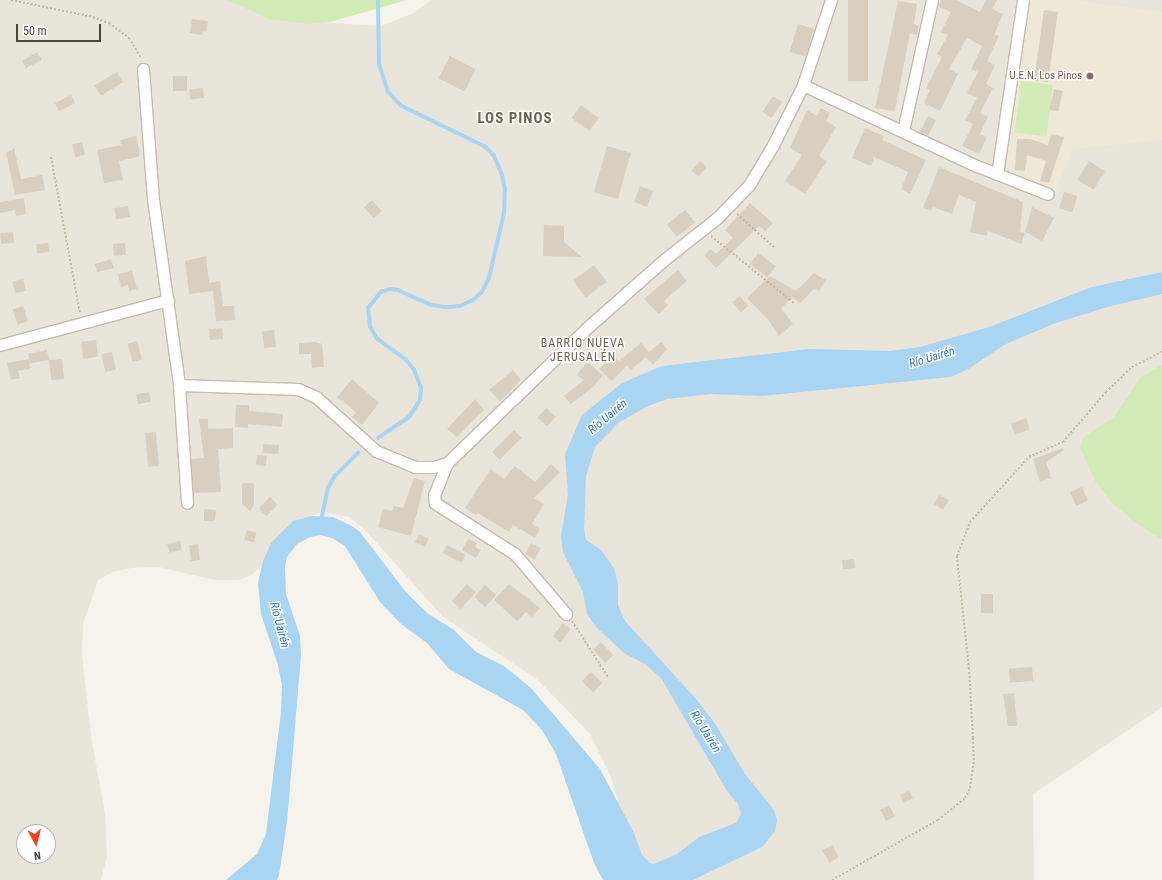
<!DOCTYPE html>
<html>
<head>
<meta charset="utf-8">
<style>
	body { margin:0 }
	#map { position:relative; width:1162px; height:880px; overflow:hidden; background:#f6f3ec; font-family:"Roboto Condensed",sans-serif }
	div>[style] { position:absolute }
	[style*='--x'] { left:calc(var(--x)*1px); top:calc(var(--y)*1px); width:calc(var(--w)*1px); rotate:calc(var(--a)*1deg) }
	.residential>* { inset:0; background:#eae5da }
	.education>* { inset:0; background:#efe8d6 }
	.green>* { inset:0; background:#d2eab5; transform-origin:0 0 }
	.water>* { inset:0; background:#a9d4f2 }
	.stream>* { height:3.5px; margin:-1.75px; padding:0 1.75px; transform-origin:1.75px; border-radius:1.75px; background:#a9d4f2 }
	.building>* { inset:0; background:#d8cfc1; transform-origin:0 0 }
	.path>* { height:2px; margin-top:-1px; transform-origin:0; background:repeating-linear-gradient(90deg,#c4b79f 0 2px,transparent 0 4px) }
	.roads { filter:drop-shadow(1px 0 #c2bbae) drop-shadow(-1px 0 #c2bbae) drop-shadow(0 1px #c2bbae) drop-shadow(0 -1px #c2bbae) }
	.minor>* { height:11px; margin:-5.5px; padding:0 5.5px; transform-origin:5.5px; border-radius:5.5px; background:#fff }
	.dots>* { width:11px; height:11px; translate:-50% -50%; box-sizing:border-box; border:2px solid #fff; border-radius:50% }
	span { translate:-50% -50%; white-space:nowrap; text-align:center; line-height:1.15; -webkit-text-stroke:3px #fff; paint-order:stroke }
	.education-label { font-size:11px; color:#785e54 }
	.right { translate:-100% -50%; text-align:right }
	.neighbourhood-label { font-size:12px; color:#6e6250; letter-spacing:1px }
	.water-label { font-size:12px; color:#2e7ab2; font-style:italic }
	.district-label { font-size:15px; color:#6e6250; font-weight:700; letter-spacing:1px }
	.north { position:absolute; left:16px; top:824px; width:40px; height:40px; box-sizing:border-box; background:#fff; border:1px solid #b7b4b0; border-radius:50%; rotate:173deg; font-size:11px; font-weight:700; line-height:16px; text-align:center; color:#4b4439 }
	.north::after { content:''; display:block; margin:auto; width:14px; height:18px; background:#fc3f1d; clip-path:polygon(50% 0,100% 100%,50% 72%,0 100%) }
	.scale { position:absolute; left:16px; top:24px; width:85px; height:18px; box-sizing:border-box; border:2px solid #4b4439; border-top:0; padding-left:5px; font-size:12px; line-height:14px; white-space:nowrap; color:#4b4439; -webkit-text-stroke:3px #fff; paint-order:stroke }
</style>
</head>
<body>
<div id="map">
	<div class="residential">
		<div style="clip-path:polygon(evenodd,0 0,240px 0,300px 21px,381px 26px,414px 13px,431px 0,1162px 0,1162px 707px,1033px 794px,1034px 880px,639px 880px,611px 777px,590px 734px,538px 680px,443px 617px,367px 532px,349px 517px,321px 512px,296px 522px,263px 564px,252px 575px,238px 580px,214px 580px,159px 567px,131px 568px,113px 572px,98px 580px,83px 624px,82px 655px,91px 736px,105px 814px,107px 856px,101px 880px,0 880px,0 0,24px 832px,48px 832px,48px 856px,24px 856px,24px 832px)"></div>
	</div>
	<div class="education">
		<div style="clip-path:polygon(1028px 0,1072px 0,1162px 12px,1162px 140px,1072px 149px,1056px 190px,1006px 168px)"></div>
	</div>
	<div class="green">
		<div style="clip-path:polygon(227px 0,407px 0,330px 22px,308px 24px,269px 19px)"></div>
		<div style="left:1021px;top:81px;width:32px;height:52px;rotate:7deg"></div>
		<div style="clip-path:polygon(1162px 365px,1162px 539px,1136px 523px,1112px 503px,1095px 481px,1080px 447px,1084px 437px,1115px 416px,1141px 377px)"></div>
	</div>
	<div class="water">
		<div style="clip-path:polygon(1162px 272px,1162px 294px,1107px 307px,1053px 324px,1004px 345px,970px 368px,951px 377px,762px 396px,710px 394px,667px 399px,648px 406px,618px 423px,595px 447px,586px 476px,584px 529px,586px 540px,600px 549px,614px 568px,618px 584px,618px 605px,625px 621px,697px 700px,716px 725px,745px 774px,774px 810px,777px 820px,775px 831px,762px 847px,693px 880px,603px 880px,594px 863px,556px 754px,542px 730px,523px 710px,449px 669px,427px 643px,401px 624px,380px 602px,345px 546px,332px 538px,321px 535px,310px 537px,297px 544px,287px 557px,285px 567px,286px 594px,300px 636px,301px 655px,287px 822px,279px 875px,277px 880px,226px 880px,257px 854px,266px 834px,281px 712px,282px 685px,278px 665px,261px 614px,258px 583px,263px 561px,271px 543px,293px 521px,312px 516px,333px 517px,352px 526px,360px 532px,405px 591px,427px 613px,454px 630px,476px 652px,504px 666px,531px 688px,600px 769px,633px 831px,642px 855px,650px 863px,654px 864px,677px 854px,699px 837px,736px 823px,741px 814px,738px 804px,727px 791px,661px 678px,645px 664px,624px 653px,596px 627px,587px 614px,583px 592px,563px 552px,561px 536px,568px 494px,565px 454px,582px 415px,622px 383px,662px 366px,809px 349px,890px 351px,920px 347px,989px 327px,1092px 287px)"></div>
	</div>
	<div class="stream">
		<div style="--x:378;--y:438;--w:37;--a:-34"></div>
		<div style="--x:409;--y:417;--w:20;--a:-57"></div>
		<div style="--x:420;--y:400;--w:12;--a:-85"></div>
		<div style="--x:421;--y:388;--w:19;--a:-111"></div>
		<div style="--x:414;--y:370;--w:13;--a:-129"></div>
		<div style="--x:406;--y:360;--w:36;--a:-144"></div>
		<div style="--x:377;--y:339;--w:14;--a:-120"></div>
		<div style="--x:370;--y:327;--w:19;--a:-96"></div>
		<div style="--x:368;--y:308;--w:21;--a:-51"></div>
		<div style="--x:381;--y:292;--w:10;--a:-17"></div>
		<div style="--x:391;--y:289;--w:7;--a:8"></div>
		<div style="--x:398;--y:290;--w:37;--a:24"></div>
		<div style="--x:432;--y:305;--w:15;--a:8"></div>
		<div style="--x:447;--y:307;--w:13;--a:-4"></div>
		<div style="--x:460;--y:306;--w:14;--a:-25"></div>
		<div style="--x:473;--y:300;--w:12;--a:-42"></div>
		<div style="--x:482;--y:292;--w:16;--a:-63"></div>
		<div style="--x:489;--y:278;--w:67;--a:-77"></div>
		<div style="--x:504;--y:213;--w:23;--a:-88"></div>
		<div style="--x:505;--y:190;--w:15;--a:-101"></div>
		<div style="--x:502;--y:175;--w:21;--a:-113"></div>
		<div style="--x:494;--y:156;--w:13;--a:-135"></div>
		<div style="--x:485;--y:147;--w:93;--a:-154"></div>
		<div style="--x:401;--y:106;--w:19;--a:-133"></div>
		<div style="--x:388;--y:92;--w:28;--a:-108"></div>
		<div style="--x:379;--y:65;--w:65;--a:-90.9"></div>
		<div style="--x:321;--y:521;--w:34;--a:-78"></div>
		<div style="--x:328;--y:488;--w:14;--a:-60"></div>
		<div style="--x:335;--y:476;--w:33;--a:-45"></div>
	</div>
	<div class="building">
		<div style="left:848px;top:0;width:20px;height:81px"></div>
		<div style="clip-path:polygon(941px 0,956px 0,980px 12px,986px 0,997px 0,992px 9px,1003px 14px,994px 35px,999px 36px,987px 61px,995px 65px,986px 84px,993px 88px,980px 113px,988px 117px,980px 134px,987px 137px,979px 154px,962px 146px,973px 124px,965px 120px,977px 98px,967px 93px,978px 72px,971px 69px,982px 46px,967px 38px,949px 69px,958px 74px,940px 111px,924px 103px,930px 90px,926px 88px,942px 57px,937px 54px,948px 35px,941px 32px,951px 12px,939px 7px)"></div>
		<div style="clip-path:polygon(898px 1px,917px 4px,914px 24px,919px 26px,917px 35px,910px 33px,895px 111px,875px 108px)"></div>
		<div style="left:1044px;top:10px;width:14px;height:71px;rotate:8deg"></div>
		<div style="clip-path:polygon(192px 19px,208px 21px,206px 32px,203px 31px,202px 35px,190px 33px)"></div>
		<div style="left:798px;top:24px;width:17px;height:29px;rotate:17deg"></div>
		<div style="clip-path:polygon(37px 52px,42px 60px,26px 68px,22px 61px)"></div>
		<div style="left:450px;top:56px;width:29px;height:25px;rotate:27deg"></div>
		<div style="left:117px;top:72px;width:12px;height:26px;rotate:59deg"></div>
		<div style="left:187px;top:76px;width:15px;height:14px;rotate:90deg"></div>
		<div style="left:203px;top:88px;width:10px;height:14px;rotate:84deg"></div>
		<div style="left:1054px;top:89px;width:9px;height:21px;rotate:13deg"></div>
		<div style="left:71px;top:95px;width:9px;height:18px;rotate:63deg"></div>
		<div style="left:773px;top:96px;width:11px;height:19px;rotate:34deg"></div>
		<div style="left:581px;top:105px;width:22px;height:16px;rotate:36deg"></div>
		<div style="clip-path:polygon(821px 108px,830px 113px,826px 121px,836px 127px,819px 156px,827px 161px,805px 194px,785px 181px,802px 155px,790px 148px,807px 110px,817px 116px)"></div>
		<div style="left:928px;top:116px;width:9px;height:18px;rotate:27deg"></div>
		<div style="clip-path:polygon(865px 128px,884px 136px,882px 140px,926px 160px,910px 194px,901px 189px,908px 172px,874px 157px,871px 166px,852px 158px)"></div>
		<div style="clip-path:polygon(1051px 134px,1064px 137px,1049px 183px,1040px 181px,1046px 161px,1027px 155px,1025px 171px,1015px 170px,1017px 139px,1030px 139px,1048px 145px)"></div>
		<div style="clip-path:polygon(136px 136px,140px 154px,138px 157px,119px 161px,123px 180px,104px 183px,97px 150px,121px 145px,120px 140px)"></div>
		<div style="left:82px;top:142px;width:13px;height:10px;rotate:77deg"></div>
		<div style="left:607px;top:146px;width:25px;height:48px;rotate:16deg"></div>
		<div style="clip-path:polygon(14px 148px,21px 179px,42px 175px,45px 190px,15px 195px,6px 153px)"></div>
		<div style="left:700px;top:161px;width:9px;height:13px;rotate:41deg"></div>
		<div style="left:1089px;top:161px;width:19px;height:22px;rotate:32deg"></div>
		<div style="clip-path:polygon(939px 167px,1023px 202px,1020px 232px,1025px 233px,1021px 244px,988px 231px,987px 236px,970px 232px,976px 202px,959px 195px,952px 214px,933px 207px,931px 211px,923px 208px)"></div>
		<div style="left:640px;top:186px;width:14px;height:17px;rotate:21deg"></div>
		<div style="left:1064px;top:192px;width:14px;height:17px;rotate:17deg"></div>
		<div style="clip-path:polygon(24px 198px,26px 214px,16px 216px,15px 210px,0 213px,0 202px)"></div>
		<div style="left:372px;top:200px;width:15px;height:11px;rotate:48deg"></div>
		<div style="clip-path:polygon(750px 203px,773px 223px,765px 231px,759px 226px,716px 268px,704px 255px,711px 249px,716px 254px,733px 238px,725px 230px)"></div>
		<div style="left:128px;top:206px;width:11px;height:14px;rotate:80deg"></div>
		<div style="clip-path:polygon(1032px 207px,1054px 218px,1042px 241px,1025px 232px)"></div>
		<div style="left:685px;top:210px;width:16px;height:23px;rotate:52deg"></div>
		<div style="clip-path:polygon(544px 225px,564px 226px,564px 242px,582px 257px,543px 256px)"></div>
		<div style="left:13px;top:232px;width:11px;height:13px;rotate:85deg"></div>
		<div style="left:48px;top:243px;width:9px;height:12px;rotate:84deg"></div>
		<div style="left:125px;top:243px;width:12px;height:12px;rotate:85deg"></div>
		<div style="left:758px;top:253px;width:22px;height:14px;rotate:36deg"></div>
		<div style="clip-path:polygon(206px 256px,209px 283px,220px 281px,223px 306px,234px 306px,235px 320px,216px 321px,213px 291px,189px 294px,185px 261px)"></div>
		<div style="clip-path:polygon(111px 259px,114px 268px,97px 272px,95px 264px)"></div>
		<div style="left:594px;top:265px;width:21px;height:26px;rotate:53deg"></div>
		<div style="clip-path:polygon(678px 270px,687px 281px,664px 301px,668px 305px,659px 314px,644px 299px)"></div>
		<div style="clip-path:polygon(132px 271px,137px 289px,129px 291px,128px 285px,121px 287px,118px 274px)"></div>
		<div style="clip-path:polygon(814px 273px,826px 280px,819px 291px,814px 289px,800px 303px,793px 297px,781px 308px,793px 324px,779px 336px,770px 322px,747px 298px,770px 276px,796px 291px)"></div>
		<div style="left:23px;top:279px;width:12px;height:11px;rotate:76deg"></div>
		<div style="left:740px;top:296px;width:13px;height:10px;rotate:51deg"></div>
		<div style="left:23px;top:306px;width:16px;height:11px;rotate:72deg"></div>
		<div style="left:222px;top:328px;width:11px;height:13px;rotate:85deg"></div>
		<div style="left:274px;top:330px;width:17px;height:12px;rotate:83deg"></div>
		<div style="left:96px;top:340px;width:17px;height:15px;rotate:83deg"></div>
		<div style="left:137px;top:341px;width:19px;height:10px;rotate:74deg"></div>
		<div style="clip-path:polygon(316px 342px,322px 344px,324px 367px,312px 368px,311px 354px,299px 354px,299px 343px)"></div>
		<div style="clip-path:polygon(661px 342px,667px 349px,653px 365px,646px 357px,631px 370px,627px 365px,612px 381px,599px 369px,614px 354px,619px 361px,641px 343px,649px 352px)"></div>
		<div style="left:47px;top:350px;width:10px;height:19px;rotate:79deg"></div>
		<div style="left:112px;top:352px;width:18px;height:11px;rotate:77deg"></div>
		<div style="clip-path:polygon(29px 359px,30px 369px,18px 371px,20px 378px,11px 380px,7px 363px)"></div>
		<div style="left:62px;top:359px;width:20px;height:13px;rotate:84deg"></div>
		<div style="clip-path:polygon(587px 362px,603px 375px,594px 386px,571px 404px,564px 396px,584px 380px,577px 375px)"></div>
		<div style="clip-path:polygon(513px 370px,521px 380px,500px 401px,489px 390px)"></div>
		<div style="clip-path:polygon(352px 379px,379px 403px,362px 425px,352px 417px,356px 412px,337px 397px)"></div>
		<div style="left:149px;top:392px;width:10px;height:13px;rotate:79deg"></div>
		<div style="clip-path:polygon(475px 399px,484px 410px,457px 437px,447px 429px)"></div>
		<div style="clip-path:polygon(236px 405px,249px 405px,249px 411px,283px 414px,282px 427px,248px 424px,248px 428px,235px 427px)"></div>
		<div style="left:546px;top:408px;width:13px;height:13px;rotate:42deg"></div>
		<div style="left:1026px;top:418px;width:12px;height:16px;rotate:70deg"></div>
		<div style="clip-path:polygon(199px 419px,208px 419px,208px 429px,233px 428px,233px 448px,218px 449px,221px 492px,193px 493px,191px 459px,204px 458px)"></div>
		<div style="left:514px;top:430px;width:11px;height:31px;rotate:45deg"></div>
		<div style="left:156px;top:432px;width:34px;height:11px;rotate:85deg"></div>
		<div style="left:263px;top:444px;width:16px;height:9px;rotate:4deg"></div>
		<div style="clip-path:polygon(1063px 448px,1064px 450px,1046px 462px,1051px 478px,1040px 482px,1033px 459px)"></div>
		<div style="left:257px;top:455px;width:10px;height:10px;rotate:6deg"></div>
		<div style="clip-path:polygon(551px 464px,560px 472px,534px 498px,544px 504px,532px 524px,540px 529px,535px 538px,513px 525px,509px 532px,478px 513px,476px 515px,465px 508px,491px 469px,504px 479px,515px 466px,535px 482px)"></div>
		<div style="clip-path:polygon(414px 478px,425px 481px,411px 536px,378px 527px,383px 509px,392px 511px,394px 506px,403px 508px)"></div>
		<div style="clip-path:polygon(242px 483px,254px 483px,254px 506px,250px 511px,242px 504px)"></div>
		<div style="left:1082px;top:487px;width:15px;height:13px;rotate:67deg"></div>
		<div style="clip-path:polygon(939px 495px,949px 500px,943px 510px,934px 504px)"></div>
		<div style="left:270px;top:497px;width:11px;height:16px;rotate:45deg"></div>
		<div style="clip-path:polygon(204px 509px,216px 510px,215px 521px,204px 521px)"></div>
		<div style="left:247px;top:530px;width:10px;height:10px;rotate:17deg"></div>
		<div style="left:419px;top:534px;width:11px;height:9px;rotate:27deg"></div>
		<div style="clip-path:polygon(468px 539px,477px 543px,475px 547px,481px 550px,476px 558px,462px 550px)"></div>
		<div style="left:180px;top:541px;width:9px;height:13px;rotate:77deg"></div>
		<div style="left:531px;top:543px;width:11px;height:13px;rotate:27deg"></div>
		<div style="left:198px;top:544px;width:16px;height:9px;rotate:83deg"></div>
		<div style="left:447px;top:545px;width:21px;height:9px;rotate:28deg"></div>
		<div style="left:854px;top:559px;width:9px;height:12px;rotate:84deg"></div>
		<div style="left:467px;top:584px;width:12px;height:23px;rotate:42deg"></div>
		<div style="clip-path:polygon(509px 584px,540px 608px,532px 617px,526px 612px,517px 621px,494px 600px)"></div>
		<div style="left:485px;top:585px;width:15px;height:16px;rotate:42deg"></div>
		<div style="left:981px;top:594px;width:12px;height:19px"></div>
		<div style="left:563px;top:623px;width:10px;height:17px;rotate:37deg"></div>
		<div style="left:601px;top:642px;width:18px;height:11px;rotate:47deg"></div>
		<div style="left:1032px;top:667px;width:14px;height:23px;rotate:86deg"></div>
		<div style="left:591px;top:672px;width:16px;height:13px;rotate:45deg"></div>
		<div style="clip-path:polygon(1014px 693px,1017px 726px,1008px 726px,1003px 694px)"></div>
		<div style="clip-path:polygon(909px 791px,913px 798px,904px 803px,900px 795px)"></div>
		<div style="left:889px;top:805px;width:13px;height:10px;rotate:63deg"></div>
		<div style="left:832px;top:845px;width:14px;height:11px;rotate:60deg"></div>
	</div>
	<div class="path">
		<div style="--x:11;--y:0;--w:84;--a:11.7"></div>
		<div style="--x:93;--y:17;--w:17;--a:21"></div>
		<div style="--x:109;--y:23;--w:25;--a:37"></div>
		<div style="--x:129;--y:38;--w:23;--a:59"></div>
		<div style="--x:51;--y:157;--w:159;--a:79.5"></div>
		<div style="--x:737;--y:214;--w:52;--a:41.9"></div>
		<div style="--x:711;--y:236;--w:107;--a:38.9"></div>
		<div style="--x:572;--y:621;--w:67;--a:57.3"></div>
		<div style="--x:832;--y:880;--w:122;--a:-29.5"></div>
		<div style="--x:938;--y:820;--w:35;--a:-39"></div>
		<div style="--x:965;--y:798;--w:11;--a:-63"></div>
		<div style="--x:970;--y:788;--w:28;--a:-82"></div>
		<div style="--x:974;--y:760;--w:22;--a:-93"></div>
		<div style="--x:973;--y:738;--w:69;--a:-93.3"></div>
		<div style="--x:969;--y:669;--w:114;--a:-96.1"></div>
		<div style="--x:957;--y:556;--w:36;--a:-69"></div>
		<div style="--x:970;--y:522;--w:88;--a:-47.8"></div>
		<div style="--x:1029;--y:457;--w:37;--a:-24"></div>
		<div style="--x:1063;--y:442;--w:66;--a:-49.3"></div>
		<div style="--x:1106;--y:392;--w:36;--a:-44"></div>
		<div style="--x:1132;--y:367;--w:34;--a:-27"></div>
	</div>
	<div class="roads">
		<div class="minor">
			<div style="--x:143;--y:69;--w:130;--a:85.6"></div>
			<div style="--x:153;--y:199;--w:188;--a:82"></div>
			<div style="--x:179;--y:385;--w:118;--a:86.1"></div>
			<div style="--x:803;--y:85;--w:192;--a:25"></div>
			<div style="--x:977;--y:166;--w:76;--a:21.5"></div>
			<div style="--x:903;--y:131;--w:134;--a:-77.5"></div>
			<div style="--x:997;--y:174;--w:176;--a:-81.5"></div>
			<div style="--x:0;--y:345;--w:174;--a:-15"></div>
			<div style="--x:179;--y:385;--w:119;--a:1.9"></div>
			<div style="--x:298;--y:389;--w:20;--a:24"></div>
			<div style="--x:316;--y:397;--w:81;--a:42"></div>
			<div style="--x:376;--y:451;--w:42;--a:22.3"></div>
			<div style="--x:415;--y:467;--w:18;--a:0"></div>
			<div style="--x:433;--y:467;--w:15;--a:-16"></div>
			<div style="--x:447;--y:463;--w:197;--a:-44"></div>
			<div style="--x:589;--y:326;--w:101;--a:-41.4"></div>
			<div style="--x:665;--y:259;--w:66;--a:-38.3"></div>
			<div style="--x:717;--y:218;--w:46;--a:-45.9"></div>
			<div style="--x:749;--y:185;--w:47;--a:-59"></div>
			<div style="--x:773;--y:145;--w:67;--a:-63.4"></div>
			<div style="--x:803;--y:85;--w:89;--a:-71.8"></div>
			<div style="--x:447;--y:463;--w:35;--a:112"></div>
			<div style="--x:434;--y:495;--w:8;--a:83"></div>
			<div style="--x:435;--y:503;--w:95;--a:32.5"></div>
			<div style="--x:515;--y:554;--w:79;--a:49.6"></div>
		</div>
	</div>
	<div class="dots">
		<div style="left:1090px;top:76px;background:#8d6e63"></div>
	</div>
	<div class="education-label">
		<span class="right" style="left:1082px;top:76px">U.E.N. Los Pinos</span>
	</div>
	<div class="neighbourhood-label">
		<span style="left:583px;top:351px">BARRIO NUEVA<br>JERUSALÉN</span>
	</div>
	<div class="water-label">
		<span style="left:932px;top:358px;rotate:-17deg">Río Uairén</span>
		<span style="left:608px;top:417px;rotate:-40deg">Río Uairén</span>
		<span style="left:279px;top:625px;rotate:75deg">Río Uairén</span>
		<span style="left:705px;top:732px;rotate:58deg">Río Uairén</span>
	</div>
	<div class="district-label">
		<span style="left:515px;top:119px">LOS PINOS</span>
	</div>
	<div class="north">N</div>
	<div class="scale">50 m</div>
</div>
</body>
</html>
